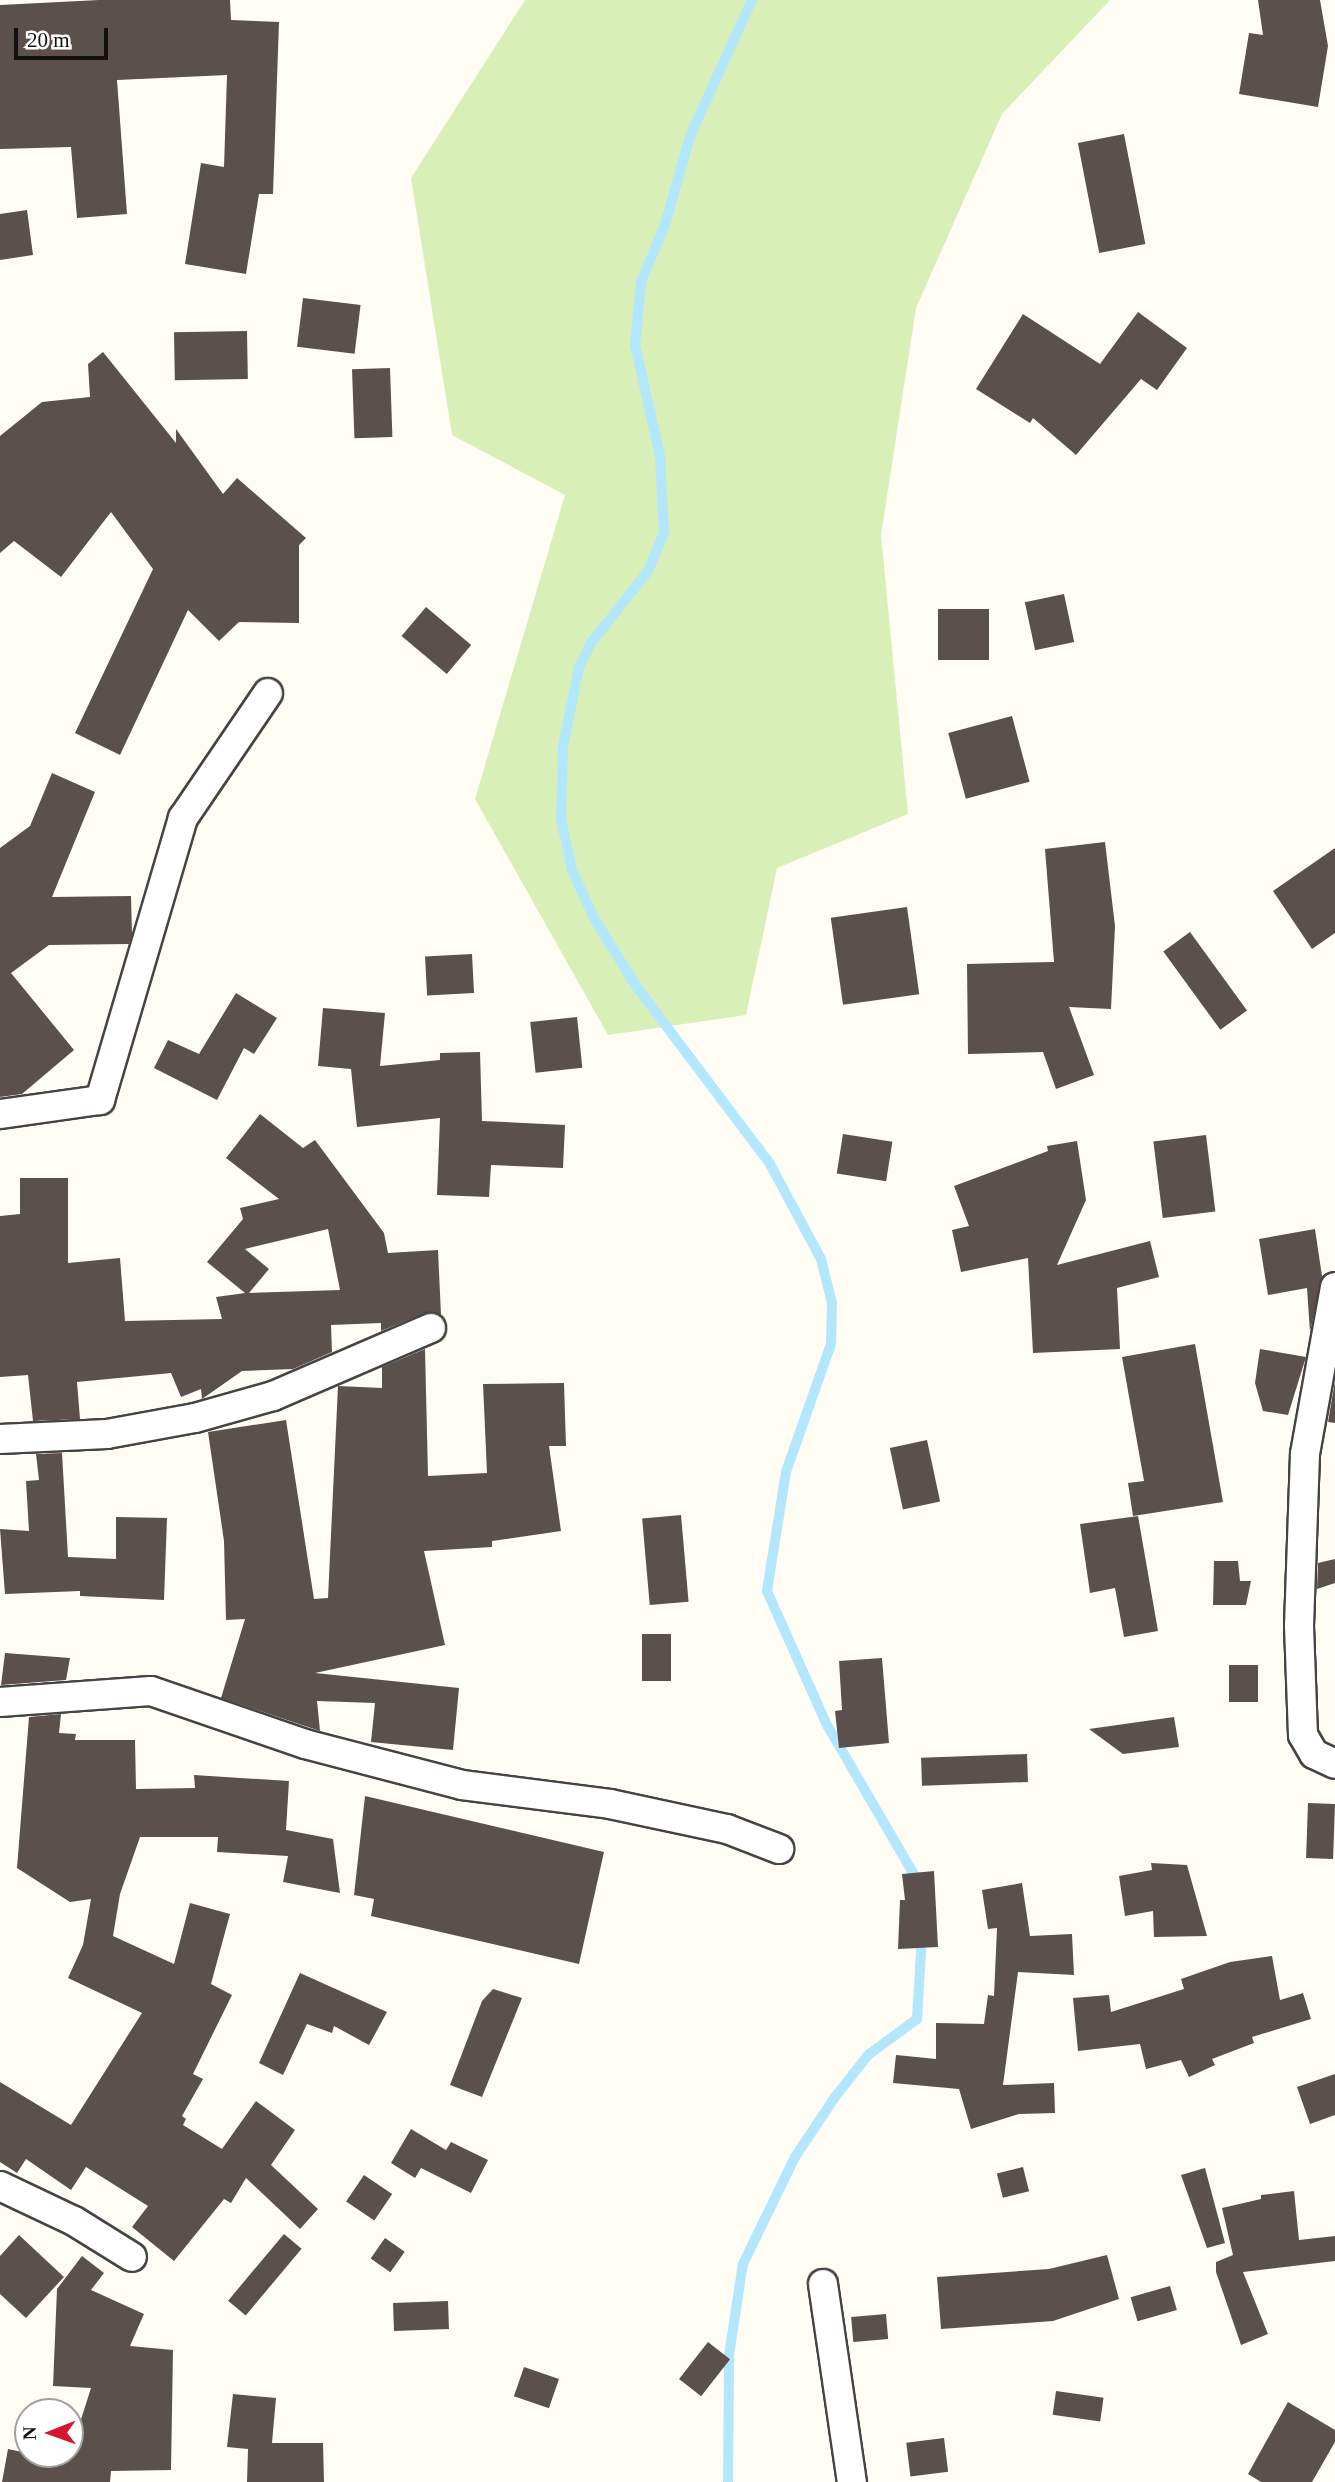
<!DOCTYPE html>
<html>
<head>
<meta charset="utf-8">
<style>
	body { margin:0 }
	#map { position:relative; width:1335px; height:2482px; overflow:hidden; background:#fffcf4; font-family:Georgia,serif }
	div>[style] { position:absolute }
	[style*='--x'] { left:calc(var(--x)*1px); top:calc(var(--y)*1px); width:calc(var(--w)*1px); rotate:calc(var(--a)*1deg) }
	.green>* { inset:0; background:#d9efb8 }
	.stream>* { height:10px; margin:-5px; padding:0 5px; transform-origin:5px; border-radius:5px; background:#b3e7fd }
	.building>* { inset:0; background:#5b504b; transform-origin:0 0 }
	.roads { filter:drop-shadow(2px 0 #444) drop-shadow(-2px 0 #444) drop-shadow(0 2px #444) drop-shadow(0 -2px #444) }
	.minor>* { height:28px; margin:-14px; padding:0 14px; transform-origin:14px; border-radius:14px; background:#fff }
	span { translate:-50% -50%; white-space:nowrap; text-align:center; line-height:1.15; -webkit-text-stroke:7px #fff; paint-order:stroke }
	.north { position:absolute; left:14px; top:2398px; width:70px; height:70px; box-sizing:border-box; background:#fff; border:2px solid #a0a0a0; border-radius:50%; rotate:269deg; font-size:19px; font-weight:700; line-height:28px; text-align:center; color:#111 }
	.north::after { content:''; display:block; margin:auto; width:24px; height:32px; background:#d2172f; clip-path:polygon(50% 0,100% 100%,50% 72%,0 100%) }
	.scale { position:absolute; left:14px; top:28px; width:94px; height:32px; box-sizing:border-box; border:4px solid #111; border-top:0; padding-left:9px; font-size:21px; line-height:24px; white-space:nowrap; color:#111; -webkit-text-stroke:5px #fff; paint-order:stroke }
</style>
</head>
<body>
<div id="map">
	<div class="green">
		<div style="clip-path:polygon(525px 0,1110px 0,1002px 114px,916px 308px,881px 535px,908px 814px,777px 868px,746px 1015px,608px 1035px,475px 799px,565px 495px,452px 435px,411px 178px)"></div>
	</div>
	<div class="stream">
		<div style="--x:752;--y:0;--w:149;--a:114.5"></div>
		<div style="--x:690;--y:136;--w:92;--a:105.7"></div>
		<div style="--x:665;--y:225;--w:62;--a:112.8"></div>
		<div style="--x:641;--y:282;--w:63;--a:95.4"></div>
		<div style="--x:635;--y:345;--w:114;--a:77.3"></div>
		<div style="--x:660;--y:456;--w:77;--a:87"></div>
		<div style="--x:664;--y:533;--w:41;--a:112.8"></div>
		<div style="--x:648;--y:571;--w:92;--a:128.4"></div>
		<div style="--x:591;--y:643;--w:28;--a:116"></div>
		<div style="--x:579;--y:668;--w:80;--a:101.6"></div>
		<div style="--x:563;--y:746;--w:73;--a:91.6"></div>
		<div style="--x:561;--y:819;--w:52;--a:77.8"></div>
		<div style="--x:572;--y:870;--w:53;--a:65.4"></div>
		<div style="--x:594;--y:918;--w:80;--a:58.3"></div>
		<div style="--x:636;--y:986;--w:223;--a:53"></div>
		<div style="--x:770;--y:1164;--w:108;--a:61.8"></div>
		<div style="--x:821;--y:1259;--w:45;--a:76"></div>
		<div style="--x:832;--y:1303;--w:41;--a:91.4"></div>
		<div style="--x:831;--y:1344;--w:136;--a:109.4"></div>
		<div style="--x:786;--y:1472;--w:121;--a:99.1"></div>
		<div style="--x:767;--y:1591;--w:147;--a:65.9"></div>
		<div style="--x:827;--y:1725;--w:185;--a:59.8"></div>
		<div style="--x:728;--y:2482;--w:127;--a:-89.5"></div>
		<div style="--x:729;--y:2355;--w:92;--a:-81.3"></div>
		<div style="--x:743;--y:2264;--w:119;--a:-64.1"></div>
		<div style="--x:795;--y:2157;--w:72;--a:-56.3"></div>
		<div style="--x:835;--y:2097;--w:53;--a:-51.8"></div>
		<div style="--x:868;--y:2055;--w:61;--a:-36.3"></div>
		<div style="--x:917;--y:2019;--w:85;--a:-86.6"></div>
	</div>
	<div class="building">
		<div style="clip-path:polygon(99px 0,230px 0,231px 20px,279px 22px,273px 194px,259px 194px,246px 274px,185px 264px,201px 163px,224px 167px,227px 75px,117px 80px,127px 214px,77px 218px,71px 147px,0 149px,0 5px)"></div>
		<div style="clip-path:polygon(1258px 0,1320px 0,1328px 46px,1318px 107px,1239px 94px,1249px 33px,1263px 35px)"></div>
		<div style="left:1124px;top:134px;width:112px;height:47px;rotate:79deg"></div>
		<div style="clip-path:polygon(27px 210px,33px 255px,0 260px,0 214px)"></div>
		<div style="left:303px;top:298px;width:58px;height:49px;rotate:7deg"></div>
		<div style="clip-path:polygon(1138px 312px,1187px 348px,1157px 390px,1141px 379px,1076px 455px,1033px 418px,1030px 423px,976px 389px,1023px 314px,1100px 364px)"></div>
		<div style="left:247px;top:331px;width:48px;height:73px;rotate:89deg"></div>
		<div style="clip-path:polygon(103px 352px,176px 443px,176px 429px,223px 494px,237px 478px,306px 538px,299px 545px,299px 623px,239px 622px,219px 641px,188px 610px,120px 755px,75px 733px,153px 569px,111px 512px,61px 577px,14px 541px,0 553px,0 436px,42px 402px,90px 397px,88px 364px)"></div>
		<div style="left:390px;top:368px;width:69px;height:38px;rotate:88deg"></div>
		<div style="left:1064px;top:594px;width:49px;height:40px;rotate:78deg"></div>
		<div style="left:426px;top:607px;width:59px;height:38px;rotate:40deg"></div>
		<div style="left:989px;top:609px;width:51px;height:51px;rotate:90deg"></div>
		<div style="left:1012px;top:716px;width:68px;height:66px;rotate:75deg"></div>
		<div style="clip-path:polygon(52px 773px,95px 792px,52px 897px,131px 896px,132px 934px,129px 944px,49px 945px,11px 973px,74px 1050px,22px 1094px,0 1097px,0 848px,30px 826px)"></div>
		<div style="clip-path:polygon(1105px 842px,1115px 926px,1111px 1009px,1069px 1007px,1094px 1075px,1056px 1089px,1043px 1052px,968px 1054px,967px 964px,1054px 962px,1045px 849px)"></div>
		<div style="clip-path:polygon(1335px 848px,1335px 933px,1312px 949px,1273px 891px)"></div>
		<div style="left:907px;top:907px;width:88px;height:77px;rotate:82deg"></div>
		<div style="left:1190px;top:932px;width:97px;height:33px;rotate:54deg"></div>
		<div style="left:472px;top:954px;width:39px;height:47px;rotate:87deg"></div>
		<div style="clip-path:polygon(236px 993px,277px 1018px,254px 1054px,244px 1048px,217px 1100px,154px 1068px,168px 1040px,199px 1054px)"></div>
		<div style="clip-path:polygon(323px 1008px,385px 1013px,380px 1066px,440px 1060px,440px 1053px,480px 1052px,482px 1121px,565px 1125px,563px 1168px,491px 1165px,489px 1197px,437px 1195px,440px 1118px,357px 1127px,351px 1069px,318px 1066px)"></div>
		<div style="left:577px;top:1017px;width:51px;height:47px;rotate:84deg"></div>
		<div style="clip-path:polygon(evenodd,260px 1114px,303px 1148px,315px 1140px,384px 1233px,388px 1253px,438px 1250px,441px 1315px,425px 1313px,381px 1331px,381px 1323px,331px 1325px,332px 1352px,293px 1369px,242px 1371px,202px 1399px,201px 1389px,181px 1397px,171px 1373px,77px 1382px,80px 1419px,33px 1421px,28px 1375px,0 1377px,0 1216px,20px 1214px,20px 1178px,68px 1178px,68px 1263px,120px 1258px,125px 1321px,222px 1319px,216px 1297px,245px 1293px,207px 1262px,243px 1219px,240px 1208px,279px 1199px,226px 1158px,260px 1114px,328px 1229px,340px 1290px,249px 1293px,269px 1269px,245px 1249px,328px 1229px)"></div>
		<div style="left:843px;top:1134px;width:50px;height:40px;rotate:9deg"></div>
		<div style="left:1206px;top:1135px;width:77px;height:53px;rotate:83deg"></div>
		<div style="clip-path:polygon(1077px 1141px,1086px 1200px,1057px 1265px,1150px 1241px,1159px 1277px,1117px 1288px,1120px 1349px,1033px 1353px,1028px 1258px,961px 1272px,952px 1230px,969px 1226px,954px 1186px,1048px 1151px,1047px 1146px)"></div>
		<div style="clip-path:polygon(1315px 1229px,1322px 1276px,1310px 1332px,1307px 1288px,1268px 1295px,1259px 1239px)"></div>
		<div style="clip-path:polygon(1195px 1344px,1223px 1502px,1133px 1516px,1128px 1483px,1144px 1481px,1122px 1357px)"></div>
		<div style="clip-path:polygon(425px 1349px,428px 1476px,487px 1473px,483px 1384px,564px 1383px,566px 1446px,549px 1446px,561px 1531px,492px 1541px,492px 1547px,424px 1551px,445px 1645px,315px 1673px,459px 1688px,453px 1750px,371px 1742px,375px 1703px,317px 1701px,320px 1731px,221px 1698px,245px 1619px,226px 1620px,224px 1541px,208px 1432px,286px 1420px,314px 1599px,328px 1598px,338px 1386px,382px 1388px,382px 1367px)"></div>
		<div style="clip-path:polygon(1260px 1349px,1306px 1357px,1288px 1415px,1263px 1411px,1255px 1383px)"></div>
		<div style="clip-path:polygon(1335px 1381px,1335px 1423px,1328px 1422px)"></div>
		<div style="left:927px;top:1440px;width:63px;height:38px;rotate:78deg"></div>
		<div style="clip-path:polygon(62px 1453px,68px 1557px,116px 1559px,116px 1517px,167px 1518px,164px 1600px,80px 1596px,80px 1591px,5px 1594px,0 1529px,29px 1531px,26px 1481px,39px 1480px,36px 1454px)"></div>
		<div style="left:681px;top:1515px;width:87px;height:39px;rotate:85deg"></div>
		<div style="clip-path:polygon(1138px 1516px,1158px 1631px,1124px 1637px,1115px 1588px,1090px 1593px,1080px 1524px)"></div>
		<div style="clip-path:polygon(1335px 1559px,1335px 1583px,1317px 1589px,1318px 1563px)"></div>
		<div style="clip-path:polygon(1214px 1561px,1238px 1561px,1240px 1581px,1251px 1581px,1246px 1605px,1213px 1605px)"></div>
		<div style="left:642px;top:1634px;width:29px;height:47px"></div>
		<div style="clip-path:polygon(5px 1653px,70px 1658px,66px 1680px,1px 1685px)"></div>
		<div style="clip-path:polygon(882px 1658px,889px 1743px,839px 1748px,835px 1711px,842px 1710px,839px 1661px)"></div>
		<div style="left:1229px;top:1665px;width:29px;height:37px"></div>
		<div style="clip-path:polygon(61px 1714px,59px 1733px,76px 1734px,75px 1740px,135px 1740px,136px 1789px,195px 1788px,194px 1775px,289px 1781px,286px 1830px,333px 1839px,340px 1893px,283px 1882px,288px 1856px,217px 1852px,218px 1837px,140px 1837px,120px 1894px,113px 1936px,174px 1964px,190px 1903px,230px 1914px,211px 1984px,232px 1995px,193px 2074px,203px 2079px,182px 2116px,186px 2119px,183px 2125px,222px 2149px,256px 2101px,295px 2130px,271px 2165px,318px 2209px,300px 2229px,246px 2178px,231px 2203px,224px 2199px,174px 2261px,132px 2227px,148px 2206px,86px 2167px,71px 2190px,26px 2159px,17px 2173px,0 2162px,0 2082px,71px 2125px,142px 2013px,68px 1978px,83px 1945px,91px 1899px,70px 1902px,17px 1868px,29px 1717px)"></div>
		<div style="clip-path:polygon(1174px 1717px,1179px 1747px,1123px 1754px,1089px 1729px)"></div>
		<div style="left:1027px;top:1754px;width:28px;height:106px;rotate:88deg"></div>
		<div style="clip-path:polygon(365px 1796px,604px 1852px,579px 1964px,371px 1916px,374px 1899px,354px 1895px)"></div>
		<div style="left:1308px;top:1803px;width:27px;height:55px;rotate:2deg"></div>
		<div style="clip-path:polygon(1151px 1863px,1187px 1865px,1207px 1936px,1154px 1937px,1153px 1911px,1125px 1916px,1119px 1876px,1152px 1870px)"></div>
		<div style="clip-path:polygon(934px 1871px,938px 1947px,898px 1949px,900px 1900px,905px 1900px,902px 1874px)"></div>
		<div style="clip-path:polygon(1022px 1883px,1030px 1936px,1072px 1934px,1074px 1975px,1018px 1972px,1003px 2085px,1054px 2083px,1055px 2113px,1019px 2114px,971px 2129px,959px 2089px,893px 2083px,896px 2055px,936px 2059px,936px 2023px,984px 2024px,988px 1995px,994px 1996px,997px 1928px,988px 1929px,982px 1890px)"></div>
		<div style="clip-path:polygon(1272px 1956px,1280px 2000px,1303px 1993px,1311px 2019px,1252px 2037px,1254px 2043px,1212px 2059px,1215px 2065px,1189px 2077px,1181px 2060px,1146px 2069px,1140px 2044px,1078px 2051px,1073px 1998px,1109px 1995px,1111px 2012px,1184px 1989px,1181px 1979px,1230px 1962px)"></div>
		<div style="clip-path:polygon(300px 1973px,387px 2012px,369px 2045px,334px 2026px,332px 2033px,307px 2024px,283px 2075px,259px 2063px)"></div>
		<div style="clip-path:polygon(493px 1989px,522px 1998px,482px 2097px,450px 2085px,482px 2001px)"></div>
		<div style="clip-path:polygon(1335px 2074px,1335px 2115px,1310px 2124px,1297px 2087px)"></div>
		<div style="clip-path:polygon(411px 2129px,446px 2150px,451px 2142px,488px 2160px,471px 2193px,421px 2168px,415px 2178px,391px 2163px)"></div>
		<div style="left:1023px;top:2167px;width:25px;height:27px;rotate:76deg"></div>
		<div style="clip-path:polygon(1205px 2168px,1225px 2243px,1207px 2248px,1181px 2175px)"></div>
		<div style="left:364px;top:2175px;width:34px;height:32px;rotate:34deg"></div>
		<div style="clip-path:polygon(1294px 2191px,1299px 2240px,1335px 2236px,1335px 2261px,1243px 2272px,1268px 2334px,1241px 2345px,1216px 2272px,1216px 2262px,1233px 2255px,1222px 2208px,1261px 2199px,1261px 2195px)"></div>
		<div style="left:284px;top:2234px;width:23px;height:87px;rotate:40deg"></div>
		<div style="clip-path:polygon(19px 2235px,64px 2277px,26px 2318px,0 2294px,0 2256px)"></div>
		<div style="left:385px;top:2238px;width:24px;height:25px;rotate:35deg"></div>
		<div style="clip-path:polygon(1107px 2255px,1119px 2299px,1053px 2321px,941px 2329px,937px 2277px,1049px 2269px)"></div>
		<div style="clip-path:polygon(82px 2256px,104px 2273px,91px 2290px,144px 2314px,130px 2346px,173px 2350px,171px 2470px,111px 2471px,110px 2482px,2px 2482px,8px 2449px,64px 2461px,70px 2454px,91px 2388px,53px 2386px,57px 2289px)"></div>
		<div style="left:1170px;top:2286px;width:25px;height:41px;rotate:74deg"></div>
		<div style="left:448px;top:2301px;width:28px;height:55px;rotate:88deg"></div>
		<div style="left:886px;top:2314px;width:25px;height:35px;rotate:85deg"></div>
		<div style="left:708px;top:2342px;width:28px;height:47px;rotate:38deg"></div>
		<div style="left:524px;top:2367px;width:37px;height:31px;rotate:19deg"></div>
		<div style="left:1056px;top:2391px;width:48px;height:24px;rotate:8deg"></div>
		<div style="clip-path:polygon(233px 2394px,276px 2398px,272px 2443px,323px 2443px,324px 2482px,247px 2482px,248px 2449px,227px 2447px)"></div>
		<div style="clip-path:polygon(1288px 2402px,1335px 2430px,1335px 2442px,1312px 2482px,1261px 2482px,1248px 2474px)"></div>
		<div style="left:944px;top:2438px;width:34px;height:38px;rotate:83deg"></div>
	</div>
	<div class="roads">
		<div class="minor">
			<div style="--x:0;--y:1114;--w:101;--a:-8"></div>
			<div style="--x:100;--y:1100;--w:294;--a:-73.6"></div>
			<div style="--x:183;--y:818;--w:151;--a:-55.8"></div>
			<div style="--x:1335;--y:1287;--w:170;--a:100.2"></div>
			<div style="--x:1305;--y:1454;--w:172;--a:92"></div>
			<div style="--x:1299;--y:1626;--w:109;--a:87.9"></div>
			<div style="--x:1303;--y:1735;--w:22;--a:60"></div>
			<div style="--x:1314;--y:1754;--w:23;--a:25"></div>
			<div style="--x:0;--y:1439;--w:107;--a:-2.7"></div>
			<div style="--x:107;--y:1434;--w:89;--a:-10.3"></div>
			<div style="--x:195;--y:1418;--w:81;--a:-15.8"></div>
			<div style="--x:273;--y:1396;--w:172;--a:-23.3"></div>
			<div style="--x:0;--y:1702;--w:151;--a:-4.2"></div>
			<div style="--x:151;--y:1691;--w:163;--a:19"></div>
			<div style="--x:305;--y:1744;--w:162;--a:14.6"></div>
			<div style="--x:462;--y:1785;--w:149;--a:7.3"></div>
			<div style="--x:610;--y:1804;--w:120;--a:12.1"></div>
			<div style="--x:727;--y:1829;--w:56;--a:21"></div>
			<div style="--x:0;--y:2186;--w:82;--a:25.3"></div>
			<div style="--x:74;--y:2221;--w:68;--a:31.8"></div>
			<div style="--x:823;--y:2284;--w:200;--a:81.7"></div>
		</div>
	</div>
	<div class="north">N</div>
	<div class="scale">20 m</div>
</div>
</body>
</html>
